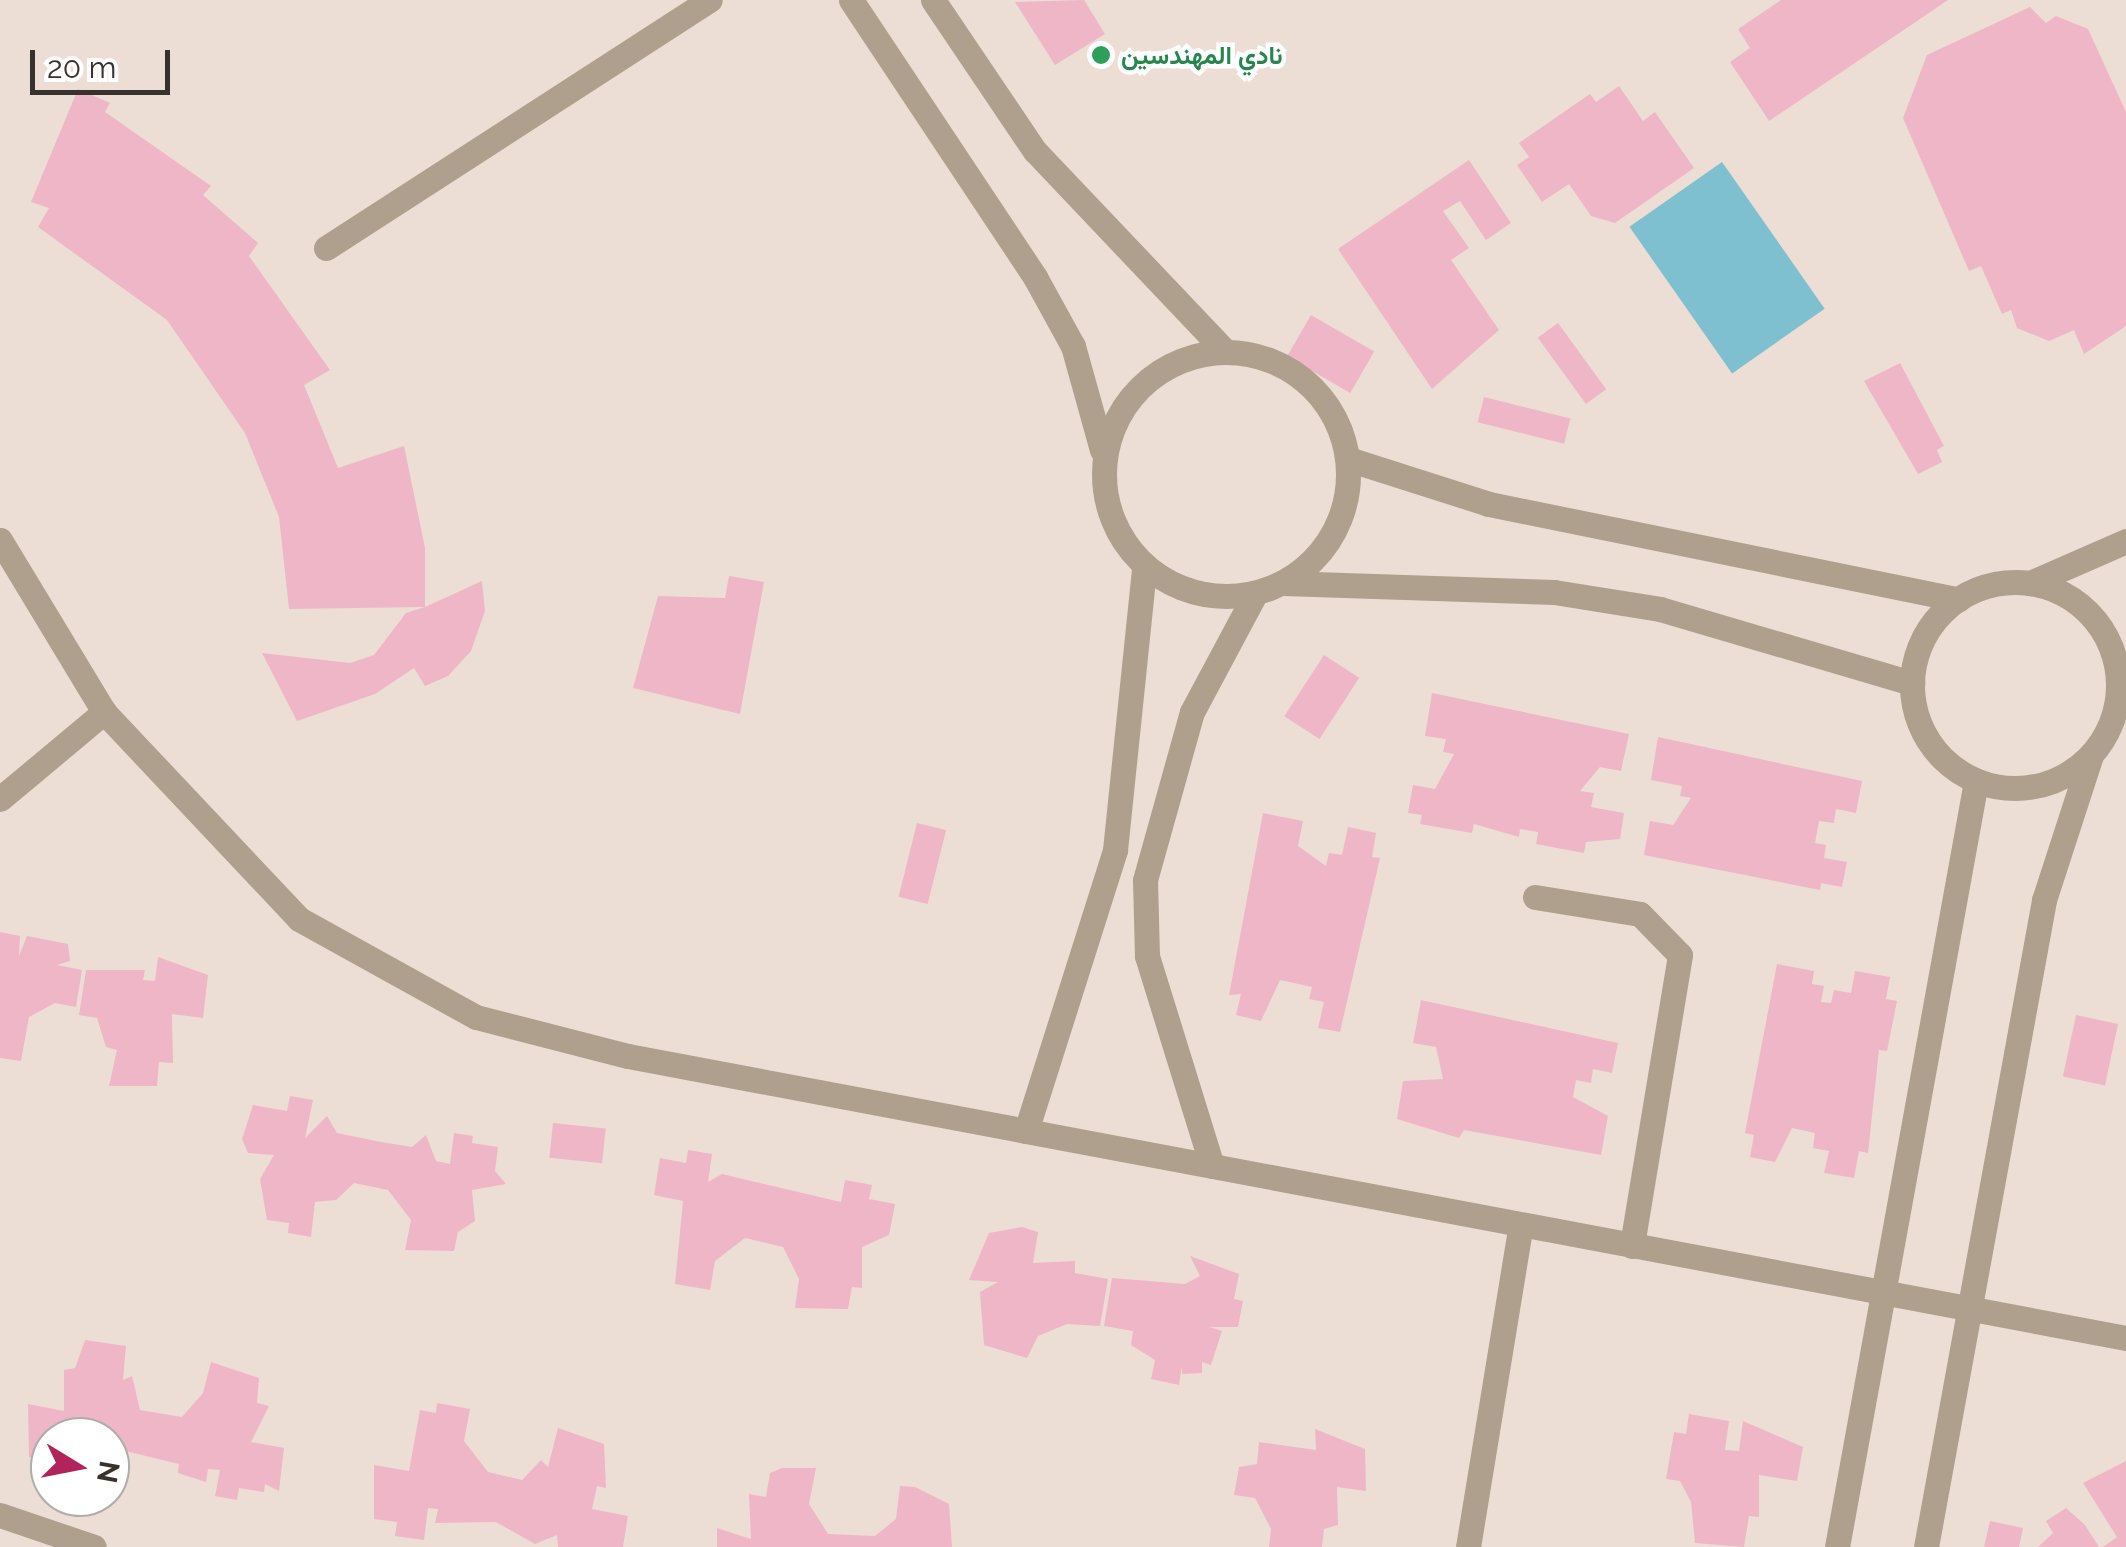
<!DOCTYPE html>
<html>
<head>
<meta charset="utf-8">
<style>
	body { margin:0 }
	#map { position:relative; width:2126px; height:1547px; overflow:hidden; background:#ecded4; font-family:Raleway,Vazirmatn,sans-serif }
	div>[style] { position:absolute }
	[style*='--x'] { left:calc(var(--x)*1px); top:calc(var(--y)*1px); width:calc(var(--w)*1px); rotate:calc(var(--a)*1deg) }
	.water>* { inset:0; background:#7ec0d0; transform-origin:0 0 }
	.building>* { inset:0; background:#efb6c8; transform-origin:0 0 }
	.lane>* { height:25px; margin:-12.5px; padding:0 12.5px; transform-origin:12.5px; border-radius:12.5px; background:#af9f8d }
	.street>* { height:25px; margin:-12.5px; padding:0 12.5px; transform-origin:12.5px; border-radius:12.5px; background:#af9f8d }
	.street>.ring { margin:-12.5px; padding:0; box-sizing:content-box; background:none; border:25px solid #af9f8d; border-radius:50% }
	.dots>* { width:28px; height:28px; translate:-50% -50%; box-sizing:border-box; border:5px solid #fff; border-radius:50% }
	span { translate:-50% -50%; white-space:nowrap; text-align:center; line-height:1.15; -webkit-text-stroke:9px #fff; paint-order:stroke }
	.leisure-label { font-size:25px; color:#27864d; font-weight:700 }
	.left { translate:0 -50%; text-align:left }
	.north { position:absolute; left:30px; top:1417px; width:100px; height:100px; box-sizing:border-box; background:#fff; border:2px solid #afadab; border-radius:50%; rotate:100deg; font-size:28px; font-weight:700; line-height:40px; text-align:center; color:#37322d }
	.north::after { content:''; display:block; margin:auto; width:35px; height:45px; background:#b1235b; clip-path:polygon(50% 0,100% 100%,50% 72%,0 100%) }
	.scale { position:absolute; left:30px; top:50px; width:140px; height:45px; box-sizing:border-box; border:5px solid #37322d; border-top:0; padding-left:12px; font-size:30px; line-height:35px; white-space:nowrap; color:#37322d; -webkit-text-stroke:8px #fff; paint-order:stroke }
</style>
</head>
<body>
<div id="map">
	<div class="water">
		<div style="left:1722px;top:162px;width:179px;height:113px;rotate:55deg"></div>
	</div>
	<div class="building">
		<div style="clip-path:polygon(1084px 0,1105px 34px,1055px 65px,1015px 2px)"></div>
		<div style="clip-path:polygon(1781px 0,1948px 0,1769px 121px,1730px 62px,1750px 48px,1738px 29px)"></div>
		<div style="clip-path:polygon(2030px 7px,2046px 23px,2056px 16px,2088px 29px,2126px 112px,2126px 326px,2084px 354px,2074px 330px,2049px 341px,2017px 328px,2011px 310px,2002px 314px,1981px 266px,1969px 271px,1903px 118px,1927px 55px)"></div>
		<div style="clip-path:polygon(1619px 86px,1643px 121px,1655px 112px,1694px 168px,1615px 223px,1591px 216px,1569px 184px,1542px 202px,1517px 165px,1529px 157px,1519px 143px,1590px 94px,1596px 102px)"></div>
		<div style="clip-path:polygon(78px 89px,110px 103px,105px 112px,211px 186px,203px 195px,258px 243px,249px 256px,330px 370px,304px 385px,338px 468px,404px 446px,425px 548px,425px 607px,482px 581px,485px 611px,471px 651px,448px 676px,425px 686px,414px 668px,375px 694px,297px 721px,262px 653px,350px 663px,374px 655px,406px 613px,425px 607px,289px 609px,279px 517px,245px 433px,167px 320px,38px 227px,49px 208px,31px 202px)"></div>
		<div style="clip-path:polygon(1469px 160px,1511px 223px,1486px 240px,1460px 201px,1443px 211px,1469px 248px,1451px 260px,1499px 330px,1432px 389px,1338px 249px)"></div>
		<div style="left:1311px;top:315px;width:73px;height:48px;rotate:30deg"></div>
		<div style="left:1558px;top:323px;width:82px;height:25px;rotate:54deg"></div>
		<div style="clip-path:polygon(1900px 363px,1944px 446px,1937px 450px,1942px 462px,1918px 474px,1864px 381px)"></div>
		<div style="left:1484px;top:397px;width:89px;height:26px;rotate:14deg"></div>
		<div style="clip-path:polygon(729px 576px,764px 582px,740px 714px,633px 688px,658px 596px,725px 598px)"></div>
		<div style="left:1324px;top:655px;width:42px;height:73px;rotate:33deg"></div>
		<div style="clip-path:polygon(1432px 693px,1629px 734px,1621px 771px,1600px 767px,1580px 791px,1594px 793px,1591px 807px,1624px 813px,1620px 839px,1586px 842px,1584px 853px,1536px 844px,1538px 832px,1520px 829px,1519px 837px,1474px 824px,1472px 833px,1420px 824px,1422px 815px,1408px 813px,1413px 785px,1435px 789px,1454px 754px,1443px 752px,1446px 739px,1425px 736px)"></div>
		<div style="clip-path:polygon(1658px 737px,1862px 781px,1856px 813px,1836px 809px,1834px 823px,1819px 821px,1815px 843px,1826px 845px,1824px 858px,1847px 862px,1842px 887px,1821px 883px,1820px 890px,1644px 855px,1650px 821px,1673px 825px,1691px 798px,1680px 796px,1682px 786px,1651px 780px)"></div>
		<div style="clip-path:polygon(1263px 813px,1303px 821px,1298px 846px,1326px 866px,1329px 853px,1342px 855px,1348px 827px,1376px 833px,1372px 857px,1380px 858px,1340px 1032px,1318px 1028px,1324px 1002px,1309px 999px,1312px 987px,1280px 980px,1261px 1021px,1236px 1015px,1241px 994px,1229px 995px)"></div>
		<div style="left:917px;top:823px;width:30px;height:76px;rotate:14deg"></div>
		<div style="clip-path:polygon(0 932px,20px 936px,19px 956px,27px 936px,68px 944px,70px 961px,57px 965px,82px 970px,76px 1007px,55px 1003px,29px 1017px,21px 1061px,0 1058px)"></div>
		<div style="clip-path:polygon(158px 957px,208px 975px,203px 1018px,172px 1014px,173px 1063px,159px 1062px,157px 1086px,109px 1086px,117px 1050px,106px 1047px,97px 1018px,79px 1015px,86px 970px,145px 970px,143px 980px,155px 981px)"></div>
		<div style="clip-path:polygon(1777px 964px,1814px 971px,1812px 984px,1824px 986px,1821px 1002px,1831px 1003px,1834px 990px,1851px 993px,1855px 971px,1890px 977px,1886px 999px,1897px 1001px,1887px 1051px,1879px 1050px,1868px 1153px,1859px 1151px,1854px 1178px,1824px 1173px,1829px 1151px,1813px 1148px,1815px 1133px,1792px 1128px,1775px 1162px,1750px 1157px,1754px 1135px,1745px 1133px)"></div>
		<div style="clip-path:polygon(1421px 1000px,1618px 1043px,1612px 1073px,1593px 1069px,1591px 1083px,1576px 1080px,1573px 1097px,1608px 1116px,1601px 1155px,1464px 1130px,1459px 1138px,1397px 1119px,1403px 1081px,1443px 1079px,1436px 1047px,1413px 1043px)"></div>
		<div style="left:2076px;top:1015px;width:43px;height:63px;rotate:12deg"></div>
		<div style="clip-path:polygon(290px 1096px,313px 1100px,305px 1138px,327px 1116px,337px 1133px,381px 1142px,412px 1147px,426px 1135px,436px 1161px,450px 1164px,454px 1133px,473px 1136px,472px 1143px,498px 1147px,495px 1171px,506px 1184px,472px 1190px,475px 1221px,458px 1232px,454px 1251px,405px 1250px,411px 1220px,388px 1190px,354px 1183px,336px 1200px,315px 1202px,311px 1237px,288px 1233px,289px 1223px,267px 1220px,260px 1179px,274px 1155px,248px 1153px,242px 1139px,253px 1105px,287px 1111px)"></div>
		<div style="left:553px;top:1123px;width:53px;height:35px;rotate:6deg"></div>
		<div style="clip-path:polygon(688px 1150px,712px 1154px,708px 1182px,722px 1174px,841px 1202px,845px 1180px,872px 1185px,869px 1199px,895px 1204px,889px 1235px,862px 1247px,862px 1288px,852px 1287px,848px 1309px,795px 1308px,799px 1279px,783px 1247px,745px 1238px,715px 1261px,710px 1290px,675px 1284px,683px 1201px,654px 1195px,660px 1158px,686px 1163px)"></div>
		<div style="clip-path:polygon(1022px 1227px,1038px 1232px,1033px 1263px,1075px 1261px,1075px 1273px,1108px 1279px,1100px 1326px,1067px 1324px,1038px 1336px,1027px 1358px,984px 1345px,980px 1292px,998px 1282px,969px 1280px,989px 1233px)"></div>
		<div style="clip-path:polygon(1190px 1256px,1239px 1274px,1234px 1299px,1243px 1301px,1238px 1327px,1210px 1327px,1222px 1331px,1211px 1365px,1202px 1362px,1202px 1373px,1182px 1374px,1182px 1366px,1179px 1385px,1151px 1379px,1155px 1360px,1131px 1345px,1133px 1331px,1104px 1326px,1112px 1278px,1185px 1284px,1200px 1276px)"></div>
		<div style="clip-path:polygon(85px 1340px,126px 1346px,123px 1380px,132px 1376px,140px 1410px,182px 1417px,203px 1393px,211px 1362px,259px 1378px,257px 1403px,269px 1406px,251px 1442px,284px 1448px,279px 1491px,265px 1484px,264px 1492px,239px 1488px,237px 1500px,215px 1496px,220px 1470px,208px 1469px,206px 1482px,178px 1473px,179px 1464px,117px 1449px,110px 1461px,110px 1437px,50px 1437px,50px 1462px,29px 1457px,28px 1404px,64px 1411px,64px 1370px,75px 1368px)"></div>
		<div style="clip-path:polygon(437px 1403px,470px 1409px,464px 1441px,488px 1472px,522px 1480px,541px 1460px,548px 1467px,558px 1428px,604px 1444px,606px 1488px,597px 1486px,592px 1509px,628px 1516px,623px 1547px,558px 1547px,557px 1535px,535px 1544px,496px 1522px,435px 1523px,438px 1509px,428px 1508px,424px 1540px,395px 1536px,397px 1522px,374px 1519px,374px 1465px,409px 1471px,420px 1410px,436px 1413px)"></div>
		<div style="clip-path:polygon(1689px 1414px,1729px 1421px,1725px 1450px,1739px 1451px,1743px 1421px,1803px 1447px,1797px 1481px,1759px 1475px,1759px 1517px,1749px 1516px,1744px 1547px,1695px 1543px,1691px 1502px,1680px 1481px,1666px 1479px,1674px 1432px,1686px 1434px)"></div>
		<div style="clip-path:polygon(1315px 1429px,1365px 1449px,1366px 1491px,1337px 1487px,1338px 1525px,1324px 1529px,1322px 1547px,1269px 1547px,1271px 1529px,1255px 1498px,1234px 1495px,1239px 1467px,1257px 1464px,1259px 1442px,1316px 1450px)"></div>
		<div style="clip-path:polygon(2126px 1461px,2126px 1547px,2103px 1547px,2117px 1537px,2083px 1483px)"></div>
		<div style="clip-path:polygon(782px 1468px,816px 1468px,809px 1504px,828px 1534px,875px 1536px,896px 1519px,900px 1486px,915px 1487px,949px 1504px,952px 1547px,717px 1547px,717px 1528px,751px 1539px,749px 1494px,766px 1497px,770px 1473px)"></div>
		<div style="clip-path:polygon(2066px 1508px,2085px 1525px,2099px 1547px,2038px 1547px,2053px 1533px,2046px 1521px)"></div>
		<div style="clip-path:polygon(1990px 1521px,2023px 1528px,2019px 1547px,1984px 1547px)"></div>
	</div>
	<div class="lane">
		<div style="--x:326;--y:248;--w:457;--a:-32.9"></div>
	</div>
	<div class="street">
		<div style="--x:851;--y:0;--w:333;--a:56.4"></div>
		<div style="--x:1035;--y:277;--w:79;--a:61.2"></div>
		<div style="--x:1073;--y:346;--w:108;--a:74.4"></div>
		<div style="--x:933;--y:0;--w:182;--a:56"></div>
		<div style="--x:1035;--y:151;--w:276;--a:46.5"></div>
		<div class="ring" style="left:1104px;top:352px;width:219px;height:219px"></div>
		<div style="--x:1348;--y:459;--w:148;--a:17.7"></div>
		<div style="--x:1489;--y:504;--w:479;--a:11.5"></div>
		<div style="--x:0;--y:540;--w:201;--a:58.8"></div>
		<div style="--x:104;--y:712;--w:284;--a:46.7"></div>
		<div style="--x:299;--y:919;--w:202;--a:29"></div>
		<div style="--x:476;--y:1017;--w:157;--a:14.4"></div>
		<div style="--x:628;--y:1056;--w:1524;--a:10.66"></div>
		<div class="ring" style="left:1912px;top:582px;width:181px;height:181px"></div>
		<div style="--x:1283;--y:583;--w:271;--a:1.9"></div>
		<div style="--x:1554;--y:592;--w:107;--a:9.1"></div>
		<div style="--x:1660;--y:609;--w:263;--a:16.4"></div>
		<div style="--x:2030;--y:583;--w:105;--a:-23.6"></div>
		<div style="--x:0;--y:799;--w:136;--a:-39.9"></div>
		<div style="--x:1535;--y:897;--w:106;--a:9.2"></div>
		<div style="--x:1640;--y:914;--w:57;--a:45.7"></div>
		<div style="--x:1680;--y:955;--w:295;--a:99.4"></div>
		<div style="--x:1026;--y:1131;--w:295;--a:-72.4"></div>
		<div style="--x:1115;--y:850;--w:284;--a:-84.1"></div>
		<div style="--x:1212;--y:1166;--w:220;--a:-107.2"></div>
		<div style="--x:1147;--y:956;--w:76;--a:-91.5"></div>
		<div style="--x:1145;--y:880;--w:174;--a:-74.4"></div>
		<div style="--x:1192;--y:712;--w:134;--a:-61.9"></div>
		<div style="--x:0;--y:1515;--w:99;--a:18.8"></div>
		<div style="--x:1468;--y:1547;--w:326;--a:-80.7"></div>
		<div style="--x:1837;--y:1547;--w:779;--a:-79.71"></div>
		<div style="--x:1926;--y:1547;--w:658;--a:-79.66"></div>
		<div style="--x:2044;--y:900;--w:152;--a:-72"></div>
	</div>
	<div class="dots">
		<div style="left:1101px;top:55px;background:#2e9e5b"></div>
	</div>
	<div class="leisure-label">
		<span class="left" style="left:1121px;top:55px">نادي المهندسين</span>
	</div>
	<div class="north">N</div>
	<div class="scale">20 m</div>
</div>
</body>
</html>
